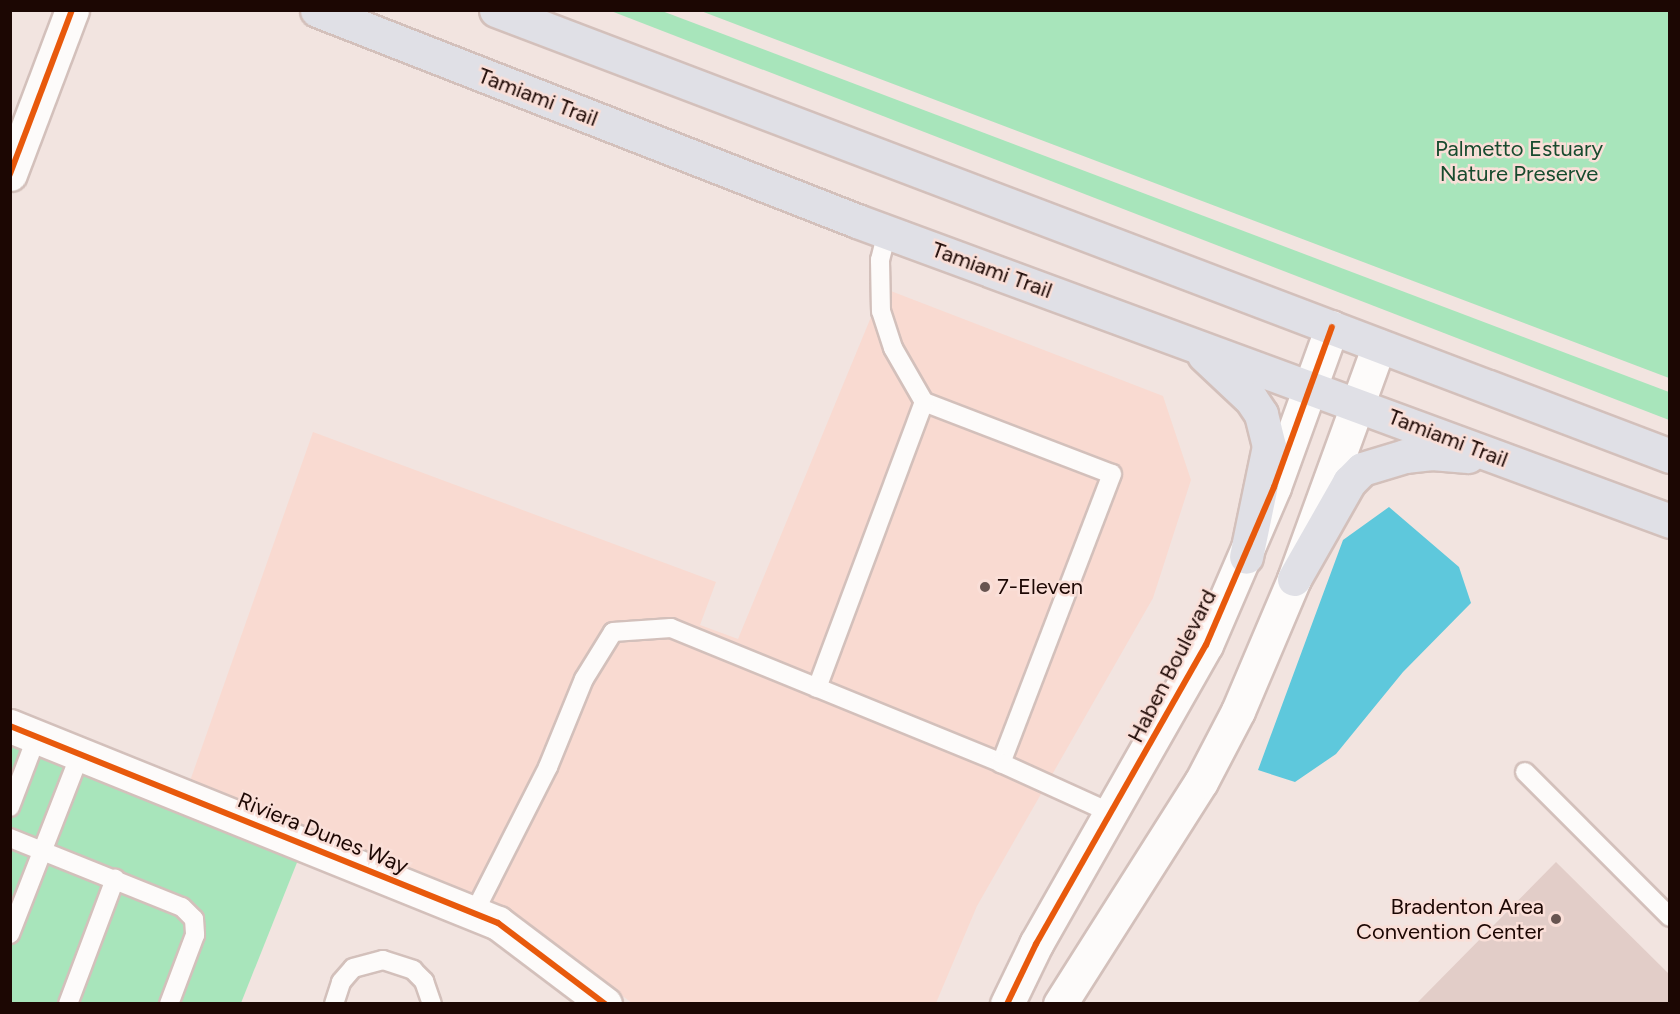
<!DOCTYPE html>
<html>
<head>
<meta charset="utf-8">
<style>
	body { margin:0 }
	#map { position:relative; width:1680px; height:1014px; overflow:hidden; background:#f2e4e0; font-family:Figtree,sans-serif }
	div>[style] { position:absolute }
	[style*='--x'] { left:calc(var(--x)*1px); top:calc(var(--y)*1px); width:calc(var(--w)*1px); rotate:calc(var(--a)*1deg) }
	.built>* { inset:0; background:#f9dad1 }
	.green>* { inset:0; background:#a8e5bb }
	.water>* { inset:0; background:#5ec8dc }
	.building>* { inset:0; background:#e2cdc8 }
	.roads { filter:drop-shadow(2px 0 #d3c0bb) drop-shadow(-2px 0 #d3c0bb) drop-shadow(0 2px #d3c0bb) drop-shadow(0 -2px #d3c0bb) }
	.service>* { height:18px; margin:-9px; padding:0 9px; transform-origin:9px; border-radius:9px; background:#fdfbfa }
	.minor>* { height:33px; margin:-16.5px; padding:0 16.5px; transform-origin:16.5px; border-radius:16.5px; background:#fdfbfa }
	.tertiary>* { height:33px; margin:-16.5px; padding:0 16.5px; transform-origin:16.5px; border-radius:16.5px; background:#fdfbfa }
	.trunk>* { height:33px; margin:-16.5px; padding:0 16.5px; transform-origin:16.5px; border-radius:16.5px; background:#e0e0e6 }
	.cycleway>* { height:6px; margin:-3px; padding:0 3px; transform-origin:3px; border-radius:3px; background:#e8590c }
	.dots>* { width:16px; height:16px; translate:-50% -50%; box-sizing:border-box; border:3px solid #fadfd8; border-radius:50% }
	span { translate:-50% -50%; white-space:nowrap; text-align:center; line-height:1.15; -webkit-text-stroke:5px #fadfd8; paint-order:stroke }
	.street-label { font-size:22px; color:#1c0703 }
	.park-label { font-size:22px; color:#174b2e }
	.poi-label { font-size:22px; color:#1c0703 }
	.left { translate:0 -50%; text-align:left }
	.right { translate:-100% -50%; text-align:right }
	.frame { position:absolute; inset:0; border:12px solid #1c0703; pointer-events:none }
</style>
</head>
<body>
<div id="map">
	<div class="built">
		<div style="clip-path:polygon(883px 288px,1163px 396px,1191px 480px,1153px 598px,977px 906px,936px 1003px,632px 1003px,509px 911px,190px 781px,313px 432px,716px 582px,700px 625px,738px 639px)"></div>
	</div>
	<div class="green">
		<div style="clip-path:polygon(611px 11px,662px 11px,1669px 392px,1669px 420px)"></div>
		<div style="clip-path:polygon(701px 11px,1669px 11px,1669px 378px,1582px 345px)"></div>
		<div style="clip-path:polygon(10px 743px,298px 860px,241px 1003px,11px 1003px)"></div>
	</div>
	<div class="water">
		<div style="clip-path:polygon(1389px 507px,1459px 567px,1471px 603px,1403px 672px,1336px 754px,1295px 782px,1258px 770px,1343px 540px)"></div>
	</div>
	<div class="building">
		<div style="clip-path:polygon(1556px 862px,1670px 975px,1670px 1004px,1416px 1004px)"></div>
	</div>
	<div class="roads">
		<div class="service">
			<div style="--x:887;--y:232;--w:29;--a:104"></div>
			<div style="--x:880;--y:260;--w:51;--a:88.9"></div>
			<div style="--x:881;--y:311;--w:39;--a:72"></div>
			<div style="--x:893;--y:348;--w:62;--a:60.1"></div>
			<div style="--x:924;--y:402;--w:201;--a:21"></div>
			<div style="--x:1112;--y:474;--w:310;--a:111"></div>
			<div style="--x:817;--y:688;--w:305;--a:-69.5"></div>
			<div style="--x:1525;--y:772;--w:205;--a:45"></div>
			<div style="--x:10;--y:807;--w:76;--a:-69.2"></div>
			<div style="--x:10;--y:838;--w:185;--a:21.9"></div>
			<div style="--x:182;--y:907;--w:17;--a:45"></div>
			<div style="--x:194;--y:919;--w:16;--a:86"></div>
			<div style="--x:195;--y:935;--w:74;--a:110.6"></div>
			<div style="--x:474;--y:913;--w:164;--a:-63.1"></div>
			<div style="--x:548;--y:767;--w:95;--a:-67.8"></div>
			<div style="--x:584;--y:679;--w:55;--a:-58.3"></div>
			<div style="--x:613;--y:632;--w:58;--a:-3.9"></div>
			<div style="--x:671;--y:628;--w:357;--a:22.2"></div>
			<div style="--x:1001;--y:763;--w:121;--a:24.4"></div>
			<div style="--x:10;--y:934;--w:193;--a:-68.7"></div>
			<div style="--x:68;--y:1004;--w:134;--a:-69.4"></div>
			<div style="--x:334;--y:1004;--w:23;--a:-72"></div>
			<div style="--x:341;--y:982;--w:18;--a:-49"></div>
			<div style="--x:353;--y:968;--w:31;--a:-15"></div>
			<div style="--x:383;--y:960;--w:32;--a:18"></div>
			<div style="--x:413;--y:970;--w:16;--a:45"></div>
			<div style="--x:424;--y:981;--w:24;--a:71"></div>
		</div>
		<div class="minor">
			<div style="--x:10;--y:174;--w:175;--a:-69.3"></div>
			<div style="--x:10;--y:726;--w:526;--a:21.98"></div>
			<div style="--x:498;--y:923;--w:134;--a:37.1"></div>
		</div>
		<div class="tertiary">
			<div style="--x:1007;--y:1004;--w:67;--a:-64.2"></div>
			<div style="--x:1036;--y:944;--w:344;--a:-60.4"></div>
			<div style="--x:1206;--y:645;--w:172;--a:-66.7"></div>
			<div style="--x:1274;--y:487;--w:170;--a:-70.1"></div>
			<div style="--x:1060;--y:1004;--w:263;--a:-57.6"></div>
			<div style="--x:1201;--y:782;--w:80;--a:-62.5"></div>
			<div style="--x:1238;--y:711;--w:143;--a:-67"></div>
			<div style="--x:1294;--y:579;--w:248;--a:-70"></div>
		</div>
		<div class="trunk">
			<div style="--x:317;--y:10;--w:580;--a:21.34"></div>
			<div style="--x:857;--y:221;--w:867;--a:20.25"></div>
			<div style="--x:496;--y:10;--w:1256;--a:20.8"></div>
			<div style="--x:1204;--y:355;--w:64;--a:43.1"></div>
			<div style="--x:1251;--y:399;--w:18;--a:56"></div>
			<div style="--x:1261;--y:414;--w:33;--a:76"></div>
			<div style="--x:1269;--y:446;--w:113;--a:101.7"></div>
			<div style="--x:1294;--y:579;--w:112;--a:-60.4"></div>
			<div style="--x:1349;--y:482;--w:18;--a:-45"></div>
			<div style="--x:1362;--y:469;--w:45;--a:-16.8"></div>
			<div style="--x:1405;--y:456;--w:27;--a:-6"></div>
			<div style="--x:1432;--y:453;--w:36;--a:5"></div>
		</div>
	</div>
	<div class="cycleway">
		<div style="--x:10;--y:174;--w:175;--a:-69.3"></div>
		<div style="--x:10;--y:726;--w:526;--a:21.98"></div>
		<div style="--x:498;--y:923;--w:134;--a:37.1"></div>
		<div style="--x:1007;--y:1004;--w:67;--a:-64.2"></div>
		<div style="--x:1036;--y:944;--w:344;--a:-60.4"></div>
		<div style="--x:1206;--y:645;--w:172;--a:-66.7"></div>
		<div style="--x:1274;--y:487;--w:170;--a:-70.1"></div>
	</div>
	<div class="dots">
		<div style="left:985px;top:587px;background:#675450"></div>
		<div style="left:1556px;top:919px;background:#675450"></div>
	</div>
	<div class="street-label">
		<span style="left:538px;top:97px;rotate:21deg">Tamiami Trail</span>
		<span style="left:992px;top:270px;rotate:20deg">Tamiami Trail</span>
		<span style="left:1448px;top:438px;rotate:21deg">Tamiami Trail</span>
		<span style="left:1172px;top:666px;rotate:-63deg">Haben Boulevard</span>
		<span style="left:323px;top:833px;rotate:22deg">Riviera Dunes Way</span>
	</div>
	<div class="park-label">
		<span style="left:1519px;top:161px">Palmetto Estuary<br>Nature Preserve</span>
	</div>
	<div class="poi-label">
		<span class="left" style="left:997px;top:587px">7-Eleven</span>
		<span class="right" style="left:1544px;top:919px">Bradenton Area<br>Convention Center</span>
	</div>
	<div class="frame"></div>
</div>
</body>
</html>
